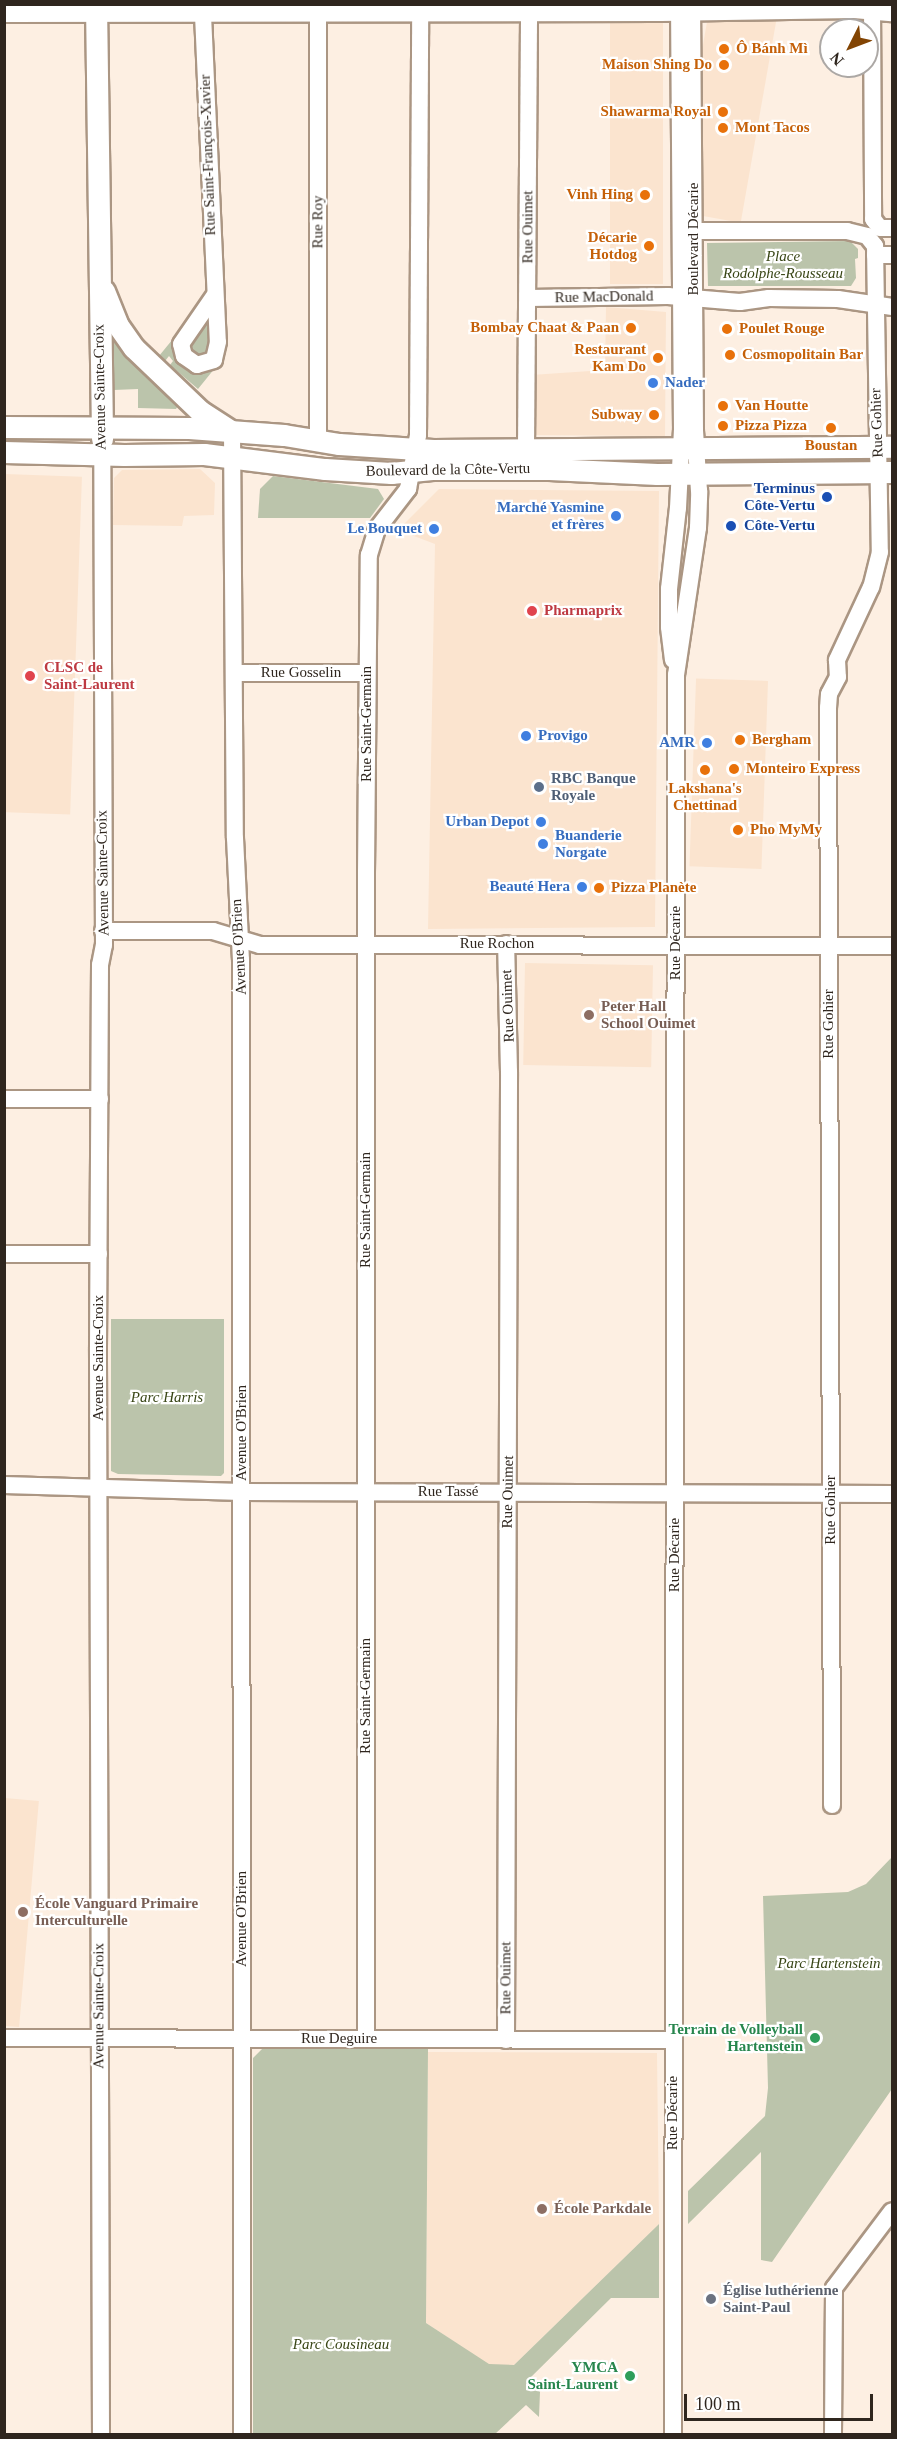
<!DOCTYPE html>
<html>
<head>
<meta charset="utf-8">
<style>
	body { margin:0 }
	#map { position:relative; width:897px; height:2439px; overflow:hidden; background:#fdefe2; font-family:"Times New Roman",serif }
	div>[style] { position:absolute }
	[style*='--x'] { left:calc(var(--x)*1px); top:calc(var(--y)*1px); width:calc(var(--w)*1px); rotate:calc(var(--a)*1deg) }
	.built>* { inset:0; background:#fbe4cf; transform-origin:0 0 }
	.green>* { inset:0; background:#bbc4ab }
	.roads { filter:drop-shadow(2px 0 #ab9683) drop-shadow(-2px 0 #ab9683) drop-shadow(0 2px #ab9683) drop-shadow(0 -2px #ab9683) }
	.minor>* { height:16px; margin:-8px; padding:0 8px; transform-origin:8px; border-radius:8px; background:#fff }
	.major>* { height:21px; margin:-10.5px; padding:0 10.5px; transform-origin:10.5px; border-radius:10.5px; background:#fff }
	.dots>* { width:16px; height:16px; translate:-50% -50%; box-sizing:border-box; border:3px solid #fff; border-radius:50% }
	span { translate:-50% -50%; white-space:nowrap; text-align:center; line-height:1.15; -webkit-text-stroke:4.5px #fff; paint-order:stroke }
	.food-label { font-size:15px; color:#c56008; font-weight:700 }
	.left { translate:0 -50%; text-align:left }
	.right { translate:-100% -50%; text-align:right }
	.street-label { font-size:15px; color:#2f261e }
	.park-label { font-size:15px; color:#384515; font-style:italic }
	.shop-label { font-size:15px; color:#366cbe; font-weight:700 }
	.transit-label { font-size:15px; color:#164399; font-weight:700 }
	.health-label { font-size:15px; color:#be3a42; font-weight:700 }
	.service-label { font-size:15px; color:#4e5e75; font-weight:700 }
	.education-label { font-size:15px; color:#785e54; font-weight:700 }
	.leisure-label { font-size:15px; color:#27864d; font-weight:700 }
	.worship-label { font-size:15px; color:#5b616d; font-weight:700 }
	.frame { position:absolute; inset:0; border:6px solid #2f261e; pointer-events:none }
	.north { position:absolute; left:819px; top:18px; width:60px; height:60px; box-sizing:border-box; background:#fff; border:2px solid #aca8a5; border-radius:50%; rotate:228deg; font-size:16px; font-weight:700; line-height:24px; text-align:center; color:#2f261e }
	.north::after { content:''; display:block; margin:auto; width:21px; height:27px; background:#824403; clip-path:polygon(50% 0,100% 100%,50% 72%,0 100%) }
	.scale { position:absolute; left:684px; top:2394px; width:189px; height:27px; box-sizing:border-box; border:3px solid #2f261e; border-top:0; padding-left:8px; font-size:18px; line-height:21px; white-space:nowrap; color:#2f261e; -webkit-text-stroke:4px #fff; paint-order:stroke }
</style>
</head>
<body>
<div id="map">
	<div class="built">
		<div style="left:610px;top:5px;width:53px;height:279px"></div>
		<div style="left:710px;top:5px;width:68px;height:209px;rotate:10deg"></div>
		<div style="clip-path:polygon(606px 307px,666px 312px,665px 436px,529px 435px,531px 375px,605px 370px)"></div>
		<div style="clip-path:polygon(200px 469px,215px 483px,214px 515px,184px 516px,182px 526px,113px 525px,114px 478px,122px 470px)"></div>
		<div style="left:5px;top:474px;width:77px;height:338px;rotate:2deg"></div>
		<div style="clip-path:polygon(439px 489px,659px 491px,655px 927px,428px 929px,435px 544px,398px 530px)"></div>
		<div style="left:768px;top:681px;width:188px;height:72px;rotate:92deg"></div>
		<div style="left:525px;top:963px;width:128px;height:102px;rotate:1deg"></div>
		<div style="left:5px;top:1798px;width:34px;height:227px;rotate:5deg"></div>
		<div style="clip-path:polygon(428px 2052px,657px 2053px,659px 2224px,514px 2365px,489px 2365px,426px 2323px)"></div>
	</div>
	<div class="green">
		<div style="clip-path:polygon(850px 241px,858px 249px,858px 258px,855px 259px,856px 278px,851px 286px,708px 286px,707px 243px)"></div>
		<div style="clip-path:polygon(210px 311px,209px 347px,207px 354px,197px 356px,190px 350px,190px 346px)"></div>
		<div style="clip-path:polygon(113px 333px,129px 359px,179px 404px,176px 409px,138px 408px,138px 389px,114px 390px)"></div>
		<div style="clip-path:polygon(177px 334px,174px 353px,183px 367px,198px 373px,215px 368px,198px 389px,170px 365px,173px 361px,169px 356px,165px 361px,159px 356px)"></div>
		<div style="clip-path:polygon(653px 456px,653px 463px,596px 463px,548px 457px)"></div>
		<div style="clip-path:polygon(273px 476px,378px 489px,384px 499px,370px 518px,258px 518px,260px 489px)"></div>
		<div style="clip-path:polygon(111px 1319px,224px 1319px,224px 1473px,221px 1476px,118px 1474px,111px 1471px)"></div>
		<div style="clip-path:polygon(892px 1857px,892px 2089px,772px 2262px,761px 2260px,761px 2152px,688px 2224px,688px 2191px,765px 2116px,768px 2088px,763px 1896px,848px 1892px,866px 1884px)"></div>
		<div style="clip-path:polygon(263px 2048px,428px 2049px,426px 2323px,489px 2364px,514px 2365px,659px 2224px,659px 2298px,611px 2298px,529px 2379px,540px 2392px,539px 2417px,526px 2405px,495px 2434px,253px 2434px,253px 2058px)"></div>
	</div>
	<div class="roads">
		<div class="minor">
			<div style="--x:872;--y:4;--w:215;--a:89.7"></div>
			<div style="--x:873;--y:219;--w:11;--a:52"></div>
			<div style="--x:880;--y:228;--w:12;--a:0"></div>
			<div style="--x:318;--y:5;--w:434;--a:90"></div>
			<div style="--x:4;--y:14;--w:657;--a:-0.09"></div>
			<div style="--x:661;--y:13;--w:193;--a:-0.9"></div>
			<div style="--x:854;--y:10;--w:38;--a:5"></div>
			<div style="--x:203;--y:15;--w:327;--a:87.4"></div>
			<div style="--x:218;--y:342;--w:18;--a:103"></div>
			<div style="--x:214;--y:360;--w:18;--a:164"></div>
			<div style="--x:197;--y:365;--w:16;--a:-145"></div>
			<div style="--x:184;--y:356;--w:12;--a:-104"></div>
			<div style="--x:181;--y:344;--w:58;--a:-55.5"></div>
			<div style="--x:694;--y:231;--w:153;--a:0"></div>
			<div style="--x:847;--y:231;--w:21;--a:14"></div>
			<div style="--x:867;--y:236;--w:13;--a:51"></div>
			<div style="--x:875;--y:246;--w:306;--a:89.1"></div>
			<div style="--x:880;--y:552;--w:36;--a:104"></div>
			<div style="--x:871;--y:587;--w:81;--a:115"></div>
			<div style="--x:837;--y:660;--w:17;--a:87"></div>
			<div style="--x:838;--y:677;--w:19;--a:118"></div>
			<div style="--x:829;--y:694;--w:14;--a:94"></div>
			<div style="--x:828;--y:708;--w:1097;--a:89.79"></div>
			<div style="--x:875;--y:255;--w:17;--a:0"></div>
			<div style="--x:528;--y:298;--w:140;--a:-0.8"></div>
			<div style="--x:668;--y:296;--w:72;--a:4.8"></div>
			<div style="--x:740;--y:302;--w:29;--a:-8"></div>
			<div style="--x:769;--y:298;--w:69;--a:0.8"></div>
			<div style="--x:838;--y:299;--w:55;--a:8.4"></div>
			<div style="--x:232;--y:431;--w:407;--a:89.6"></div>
			<div style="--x:235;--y:838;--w:122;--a:87.2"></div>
			<div style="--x:241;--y:960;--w:1474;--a:89.96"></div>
			<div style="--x:526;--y:450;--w:446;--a:-89.6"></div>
			<div style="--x:673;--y:660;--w:33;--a:-97"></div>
			<div style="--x:669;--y:627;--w:38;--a:-90"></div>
			<div style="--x:669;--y:589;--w:81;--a:-83.7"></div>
			<div style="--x:678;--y:508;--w:78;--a:-87.1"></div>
			<div style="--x:682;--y:430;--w:426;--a:-90.4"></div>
			<div style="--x:234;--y:673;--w:133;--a:0"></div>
			<div style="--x:103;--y:931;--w:110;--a:0"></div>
			<div style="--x:213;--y:931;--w:49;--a:16.6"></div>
			<div style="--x:260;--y:945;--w:632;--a:0.09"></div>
			<div style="--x:4;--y:1099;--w:96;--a:0"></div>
			<div style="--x:4;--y:1254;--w:95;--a:0"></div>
			<div style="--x:4;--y:1485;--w:238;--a:1.7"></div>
			<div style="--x:242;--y:1492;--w:650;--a:0.18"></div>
			<div style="--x:4;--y:2038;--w:669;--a:0.17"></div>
			<div style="--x:366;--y:2039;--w:1166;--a:-90"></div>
			<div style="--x:366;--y:873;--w:318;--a:-89.5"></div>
			<div style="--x:369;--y:555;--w:27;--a:-73"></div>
			<div style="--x:377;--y:529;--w:51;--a:-52.2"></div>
			<div style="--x:408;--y:489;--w:55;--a:-79.5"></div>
			<div style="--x:418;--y:435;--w:431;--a:-89.7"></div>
			<div style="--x:506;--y:2040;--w:968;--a:-89.82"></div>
			<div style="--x:509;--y:1072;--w:128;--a:-91.3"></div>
			<div style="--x:101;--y:2434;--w:1087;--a:-90.16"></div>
			<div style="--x:98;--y:1347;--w:382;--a:-89.7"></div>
			<div style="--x:100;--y:965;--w:20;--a:-79"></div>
			<div style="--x:104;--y:945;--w:490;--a:-90.2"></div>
			<div style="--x:673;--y:2434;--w:1759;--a:-89.9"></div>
			<div style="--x:676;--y:675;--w:149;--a:-81.5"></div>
			<div style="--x:698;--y:528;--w:37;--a:-88"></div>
			<div style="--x:699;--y:491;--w:61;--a:-93.8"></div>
			<div style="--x:695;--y:430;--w:426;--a:-90.4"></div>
			<div style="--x:833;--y:2434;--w:146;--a:-89.6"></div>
			<div style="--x:834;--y:2288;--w:96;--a:-53"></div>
		</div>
		<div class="major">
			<div style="--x:96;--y:4;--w:435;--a:89.2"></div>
			<div style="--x:104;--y:291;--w:35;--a:68"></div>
			<div style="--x:117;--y:324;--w:29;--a:55"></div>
			<div style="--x:134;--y:348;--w:91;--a:43.7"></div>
			<div style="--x:200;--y:411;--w:35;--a:33"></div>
			<div style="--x:4;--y:427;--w:185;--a:0.3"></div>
			<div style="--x:189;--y:428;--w:95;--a:4.2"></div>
			<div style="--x:284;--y:435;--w:56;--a:9.3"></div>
			<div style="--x:339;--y:444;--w:94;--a:3.7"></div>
			<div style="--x:433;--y:450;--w:459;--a:-0.4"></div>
			<div style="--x:4;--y:452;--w:120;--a:1.4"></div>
			<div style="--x:124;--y:455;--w:80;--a:-0.7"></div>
			<div style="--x:204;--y:454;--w:122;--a:7.1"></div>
			<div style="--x:325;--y:469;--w:66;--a:3.5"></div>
			<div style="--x:391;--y:473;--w:41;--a:-5.6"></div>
			<div style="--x:432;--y:469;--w:117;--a:0"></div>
			<div style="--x:549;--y:469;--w:108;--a:2.7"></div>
			<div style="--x:657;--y:474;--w:235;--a:-0.5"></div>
		</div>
	</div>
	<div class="dots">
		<div style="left:724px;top:49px;background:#e8710a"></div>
		<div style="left:724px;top:65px;background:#e8710a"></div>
		<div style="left:723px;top:112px;background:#e8710a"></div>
		<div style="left:723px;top:128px;background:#e8710a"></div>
		<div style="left:645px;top:195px;background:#e8710a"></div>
		<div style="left:649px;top:246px;background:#e8710a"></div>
		<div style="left:631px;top:328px;background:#e8710a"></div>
		<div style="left:727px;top:329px;background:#e8710a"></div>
		<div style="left:730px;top:355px;background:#e8710a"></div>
		<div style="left:658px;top:358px;background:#e8710a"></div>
		<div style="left:653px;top:383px;background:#3f7fe0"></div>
		<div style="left:723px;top:406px;background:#e8710a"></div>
		<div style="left:654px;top:415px;background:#e8710a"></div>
		<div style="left:723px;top:426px;background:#e8710a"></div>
		<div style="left:831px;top:428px;background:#e8710a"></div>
		<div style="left:827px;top:497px;background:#1a4fb4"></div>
		<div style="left:616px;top:516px;background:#3f7fe0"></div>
		<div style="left:731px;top:526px;background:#1a4fb4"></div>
		<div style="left:434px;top:529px;background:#3f7fe0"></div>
		<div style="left:532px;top:611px;background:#e0444e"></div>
		<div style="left:30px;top:676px;background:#e0444e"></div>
		<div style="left:526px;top:736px;background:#3f7fe0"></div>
		<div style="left:740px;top:740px;background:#e8710a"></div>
		<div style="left:707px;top:743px;background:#3f7fe0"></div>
		<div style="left:734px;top:769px;background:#e8710a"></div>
		<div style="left:705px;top:770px;background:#e8710a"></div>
		<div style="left:539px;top:787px;background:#5c6f8a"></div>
		<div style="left:541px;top:822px;background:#3f7fe0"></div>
		<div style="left:738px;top:830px;background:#e8710a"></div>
		<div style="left:543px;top:844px;background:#3f7fe0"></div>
		<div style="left:582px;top:887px;background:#3f7fe0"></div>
		<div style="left:599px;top:888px;background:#e8710a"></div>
		<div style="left:589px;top:1015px;background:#8d6e63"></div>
		<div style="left:23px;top:1912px;background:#8d6e63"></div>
		<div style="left:815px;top:2038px;background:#2e9e5b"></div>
		<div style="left:542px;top:2209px;background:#8d6e63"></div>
		<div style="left:711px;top:2299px;background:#6b7280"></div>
		<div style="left:630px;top:2376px;background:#2e9e5b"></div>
	</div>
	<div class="food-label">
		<span class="left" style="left:736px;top:49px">Ô Bánh Mì</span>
		<span class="right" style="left:712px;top:65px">Maison Shing Do</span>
		<span class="right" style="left:711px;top:112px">Shawarma Royal</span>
		<span class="left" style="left:735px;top:128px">Mont Tacos</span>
		<span class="right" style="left:633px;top:195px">Vinh Hing</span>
		<span class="right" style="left:637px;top:246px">Décarie<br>Hotdog</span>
		<span class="right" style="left:619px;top:328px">Bombay Chaat &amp; Paan</span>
		<span class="left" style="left:739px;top:329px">Poulet Rouge</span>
		<span class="right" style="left:646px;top:358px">Restaurant<br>Kam Do</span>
		<span class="left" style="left:742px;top:355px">Cosmopolitain Bar</span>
		<span class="left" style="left:735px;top:406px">Van Houtte</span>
		<span class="right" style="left:642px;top:415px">Subway</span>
		<span class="left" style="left:735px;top:426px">Pizza Pizza</span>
		<span style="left:831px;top:446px">Boustan</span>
		<span class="left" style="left:752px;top:740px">Bergham</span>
		<span class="left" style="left:746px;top:769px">Monteiro Express</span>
		<span style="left:705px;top:797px">Lakshana's<br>Chettinad</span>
		<span class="left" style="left:750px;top:830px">Pho MyMy</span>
		<span class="left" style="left:611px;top:888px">Pizza Planète</span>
	</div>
	<div class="street-label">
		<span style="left:208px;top:155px;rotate:-92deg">Rue Saint-François-Xavier</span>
		<span style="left:318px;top:222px;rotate:-90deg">Rue Roy</span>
		<span style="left:528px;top:227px;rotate:-90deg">Rue Ouimet</span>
		<span style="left:694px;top:239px;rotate:-90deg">Boulevard Décarie</span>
		<span style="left:604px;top:297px;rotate:-1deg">Rue MacDonald</span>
		<span style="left:100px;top:387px;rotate:-91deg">Avenue Sainte-Croix</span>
		<span style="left:877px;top:423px;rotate:-92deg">Rue Gohier</span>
		<span style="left:448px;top:470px;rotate:-1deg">Boulevard de la Côte-Vertu</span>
		<span style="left:301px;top:673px">Rue Gosselin</span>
		<span style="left:367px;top:724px;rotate:-90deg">Rue Saint-Germain</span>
		<span style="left:103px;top:873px;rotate:-91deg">Avenue Sainte-Croix</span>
		<span style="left:676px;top:943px;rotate:-90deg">Rue Décarie</span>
		<span style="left:497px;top:944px">Rue Rochon</span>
		<span style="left:239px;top:947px;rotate:-93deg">Avenue O'Brien</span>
		<span style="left:508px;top:1006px;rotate:-92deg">Rue Ouimet</span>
		<span style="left:829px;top:1024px;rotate:-90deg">Rue Gohier</span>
		<span style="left:366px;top:1210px;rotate:-90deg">Rue Saint-Germain</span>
		<span style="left:99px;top:1358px;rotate:-90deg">Avenue Sainte-Croix</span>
		<span style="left:242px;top:1433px;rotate:-90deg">Avenue O'Brien</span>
		<span style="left:448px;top:1492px">Rue Tassé</span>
		<span style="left:508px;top:1492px;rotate:-89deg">Rue Ouimet</span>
		<span style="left:831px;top:1510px;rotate:-90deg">Rue Gohier</span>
		<span style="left:675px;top:1555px;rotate:-90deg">Rue Décarie</span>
		<span style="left:366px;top:1696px;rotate:-90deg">Rue Saint-Germain</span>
		<span style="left:242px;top:1919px;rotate:-90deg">Avenue O'Brien</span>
		<span style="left:506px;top:1978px;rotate:-90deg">Rue Ouimet</span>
		<span style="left:99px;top:2006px;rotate:-90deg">Avenue Sainte-Croix</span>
		<span style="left:339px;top:2039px">Rue Deguire</span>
		<span style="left:673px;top:2113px;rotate:-90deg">Rue Décarie</span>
	</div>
	<div class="park-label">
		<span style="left:783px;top:265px">Place<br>Rodolphe-Rousseau</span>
		<span style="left:167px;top:1398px">Parc Harris</span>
		<span style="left:829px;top:1964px">Parc Hartenstein</span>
		<span style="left:341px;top:2345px">Parc Cousineau</span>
	</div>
	<div class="shop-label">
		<span class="left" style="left:665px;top:383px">Nader</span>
		<span class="right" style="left:604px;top:516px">Marché Yasmine<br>et frères</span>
		<span class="right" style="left:422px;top:529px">Le Bouquet</span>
		<span class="left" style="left:538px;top:736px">Provigo</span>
		<span class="right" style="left:695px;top:743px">AMR</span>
		<span class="right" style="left:529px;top:822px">Urban Depot</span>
		<span class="left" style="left:555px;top:844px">Buanderie<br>Norgate</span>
		<span class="right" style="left:570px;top:887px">Beauté Hera</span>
	</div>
	<div class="transit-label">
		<span class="right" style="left:815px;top:497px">Terminus<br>Côte-Vertu</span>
		<span class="left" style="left:744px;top:526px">Côte-Vertu</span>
	</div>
	<div class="health-label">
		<span class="left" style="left:544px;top:611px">Pharmaprix</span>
		<span class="left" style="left:44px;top:676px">CLSC de<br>Saint-Laurent</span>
	</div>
	<div class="service-label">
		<span class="left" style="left:551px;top:787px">RBC Banque<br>Royale</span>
	</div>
	<div class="education-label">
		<span class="left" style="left:601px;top:1015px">Peter Hall<br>School Ouimet</span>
		<span class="left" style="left:35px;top:1912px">École Vanguard Primaire<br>Interculturelle</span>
		<span class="left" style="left:554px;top:2209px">École Parkdale</span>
	</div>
	<div class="leisure-label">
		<span class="right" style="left:803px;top:2038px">Terrain de Volleyball<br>Hartenstein</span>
		<span class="right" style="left:618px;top:2376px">YMCA<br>Saint-Laurent</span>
	</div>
	<div class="worship-label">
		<span class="left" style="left:723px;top:2299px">Église luthérienne<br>Saint-Paul</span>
	</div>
	<div class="frame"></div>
	<div class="north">N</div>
	<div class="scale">100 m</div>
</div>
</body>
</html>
